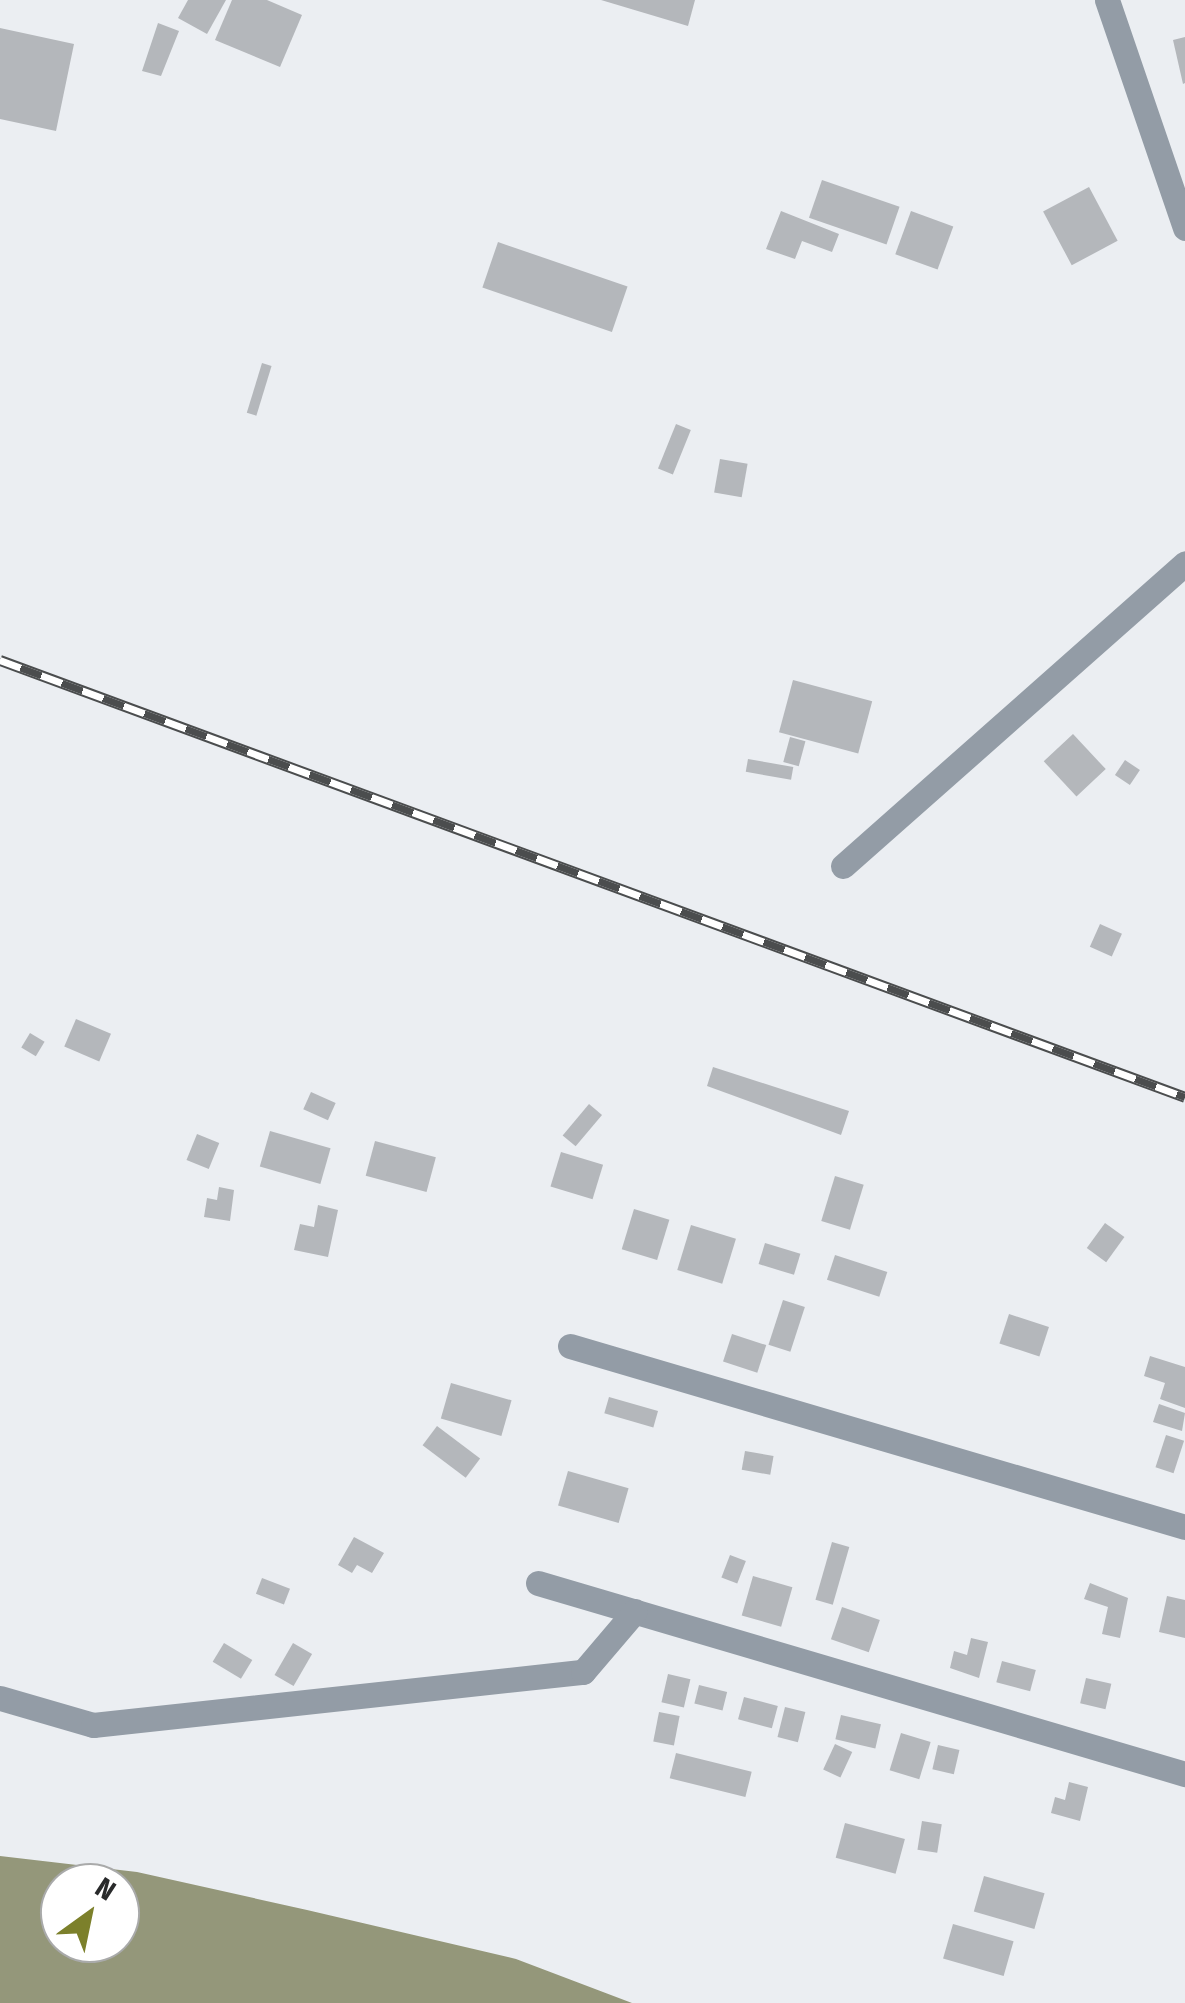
<!DOCTYPE html>
<html>
<head>
<meta charset="utf-8">
<style>
	body { margin:0 }
	#map { position:relative; width:1185px; height:2003px; overflow:hidden; background:#ebeef2; font-family:"Fira Sans Condensed",sans-serif }
	div>[style] { position:absolute }
	[style*='--x'] { left:calc(var(--x)*1px); top:calc(var(--y)*1px); width:calc(var(--w)*1px); rotate:calc(var(--a)*1deg) }
	.water>* { inset:0; background:#94977a }
	.building>* { inset:0; background:#b4b7bb; transform-origin:0 0 }
	.minor>* { height:25px; margin:-12.5px; padding:0 12.5px; transform-origin:12.5px; border-radius:12.5px; background:#939ca6 }
	.rail>* { height:11px; margin-top:-5.5px; transform-origin:0; background:repeating-linear-gradient(90deg,#fff 0 22px,#4b4d4e 0 44px); box-sizing:border-box; border-block:2px solid #4b4d4e }
	span { translate:-50% -50%; white-space:nowrap; text-align:center; line-height:1.15; -webkit-text-stroke:10px #fff; paint-order:stroke }
	.north { position:absolute; left:40px; top:1863px; width:100px; height:100px; box-sizing:border-box; background:#fff; border:2px solid #a9aaaa; border-radius:50%; rotate:33deg; font-size:28px; font-weight:700; line-height:40px; text-align:center; color:#292a2b }
	.north::after { content:''; display:block; margin:auto; width:35px; height:45px; background:#7c802b; clip-path:polygon(50% 0,100% 100%,50% 72%,0 100%) }
</style>
</head>
<body>
<div id="map">
	<div class="water">
		<div style="clip-path:polygon(evenodd,0 1856px,137px 1872px,307px 1910px,516px 1959px,632px 2003px,0 2003px,0 1856px,60px 1883px,120px 1883px,120px 1943px,60px 1943px,60px 1883px)"></div>
	</div>
	<div class="building">
		<div style="clip-path:polygon(188px 0,226px 0,207px 34px,178px 18px)"></div>
		<div style="clip-path:polygon(232px 0,267px 0,302px 15px,280px 67px,215px 40px)"></div>
		<div style="clip-path:polygon(601px 0,695px 0,688px 26px)"></div>
		<div style="clip-path:polygon(158px 23px,179px 31px,161px 76px,142px 71px)"></div>
		<div style="clip-path:polygon(0 28px,74px 44px,56px 131px,0 119px)"></div>
		<div style="clip-path:polygon(1185px 37px,1185px 83px,1183px 84px,1173px 40px)"></div>
		<div style="left:822px;top:180px;width:82px;height:40px;rotate:19deg"></div>
		<div style="left:1089px;top:187px;width:61px;height:52px;rotate:62deg"></div>
		<div style="clip-path:polygon(781px 211px,839px 234px,832px 252px,802px 241px,795px 259px,766px 249px)"></div>
		<div style="left:911px;top:211px;width:45px;height:46px;rotate:20deg"></div>
		<div style="left:498px;top:242px;width:137px;height:48px;rotate:19deg"></div>
		<div style="left:262px;top:363px;width:10px;height:52px;rotate:17deg"></div>
		<div style="left:676px;top:424px;width:16px;height:48px;rotate:22deg"></div>
		<div style="left:720px;top:459px;width:28px;height:34px;rotate:10deg"></div>
		<div style="left:793px;top:680px;width:82px;height:54px;rotate:15deg"></div>
		<div style="left:1073px;top:734px;width:48px;height:40px;rotate:47deg"></div>
		<div style="left:790px;top:737px;width:16px;height:26px;rotate:15deg"></div>
		<div style="left:748px;top:759px;width:46px;height:13px;rotate:10deg"></div>
		<div style="left:1125px;top:760px;width:18px;height:18px;rotate:34deg"></div>
		<div style="left:1100px;top:924px;width:24px;height:25px;rotate:24deg"></div>
		<div style="left:76px;top:1019px;width:38px;height:30px;rotate:23deg"></div>
		<div style="left:30px;top:1033px;width:17px;height:17px;rotate:31deg"></div>
		<div style="clip-path:polygon(713px 1067px,849px 1111px,841px 1135px,707px 1086px)"></div>
		<div style="left:311px;top:1092px;width:27px;height:19px;rotate:24deg"></div>
		<div style="left:589px;top:1104px;width:17px;height:41px;rotate:40deg"></div>
		<div style="left:270px;top:1131px;width:63px;height:37px;rotate:16deg"></div>
		<div style="left:197px;top:1134px;width:24px;height:28px;rotate:22deg"></div>
		<div style="left:375px;top:1141px;width:63px;height:36px;rotate:15deg"></div>
		<div style="left:561px;top:1152px;width:44px;height:36px;rotate:17deg"></div>
		<div style="left:835px;top:1176px;width:30px;height:47px;rotate:17deg"></div>
		<div style="clip-path:polygon(219px 1187px,234px 1190px,230px 1221px,204px 1217px,207px 1198px,217px 1200px)"></div>
		<div style="clip-path:polygon(318px 1205px,338px 1210px,328px 1257px,294px 1250px,300px 1224px,314px 1227px)"></div>
		<div style="left:634px;top:1209px;width:37px;height:42px;rotate:17deg"></div>
		<div style="left:1105px;top:1223px;width:24px;height:31px;rotate:36deg"></div>
		<div style="left:691px;top:1225px;width:47px;height:47px;rotate:17deg"></div>
		<div style="left:765px;top:1243px;width:37px;height:22px;rotate:17deg"></div>
		<div style="left:835px;top:1255px;width:55px;height:26px;rotate:18deg"></div>
		<div style="left:783px;top:1300px;width:23px;height:47px;rotate:18deg"></div>
		<div style="left:1009px;top:1314px;width:42px;height:31px;rotate:18deg"></div>
		<div style="left:732px;top:1334px;width:36px;height:29px;rotate:18deg"></div>
		<div style="clip-path:polygon(1150px 1356px,1185px 1367px,1185px 1408px,1160px 1399px,1165px 1383px,1144px 1376px)"></div>
		<div style="left:451px;top:1383px;width:63px;height:37px;rotate:16deg"></div>
		<div style="left:609px;top:1397px;width:51px;height:17px;rotate:16deg"></div>
		<div style="clip-path:polygon(1159px 1404px,1185px 1413px,1182px 1431px,1153px 1422px)"></div>
		<div style="left:437px;top:1426px;width:54px;height:24px;rotate:37deg"></div>
		<div style="left:1166px;top:1435px;width:19px;height:34px;rotate:18deg"></div>
		<div style="left:745px;top:1451px;width:29px;height:19px;rotate:10deg"></div>
		<div style="left:568px;top:1471px;width:63px;height:36px;rotate:16deg"></div>
		<div style="clip-path:polygon(354px 1537px,384px 1553px,372px 1573px,357px 1565px,352px 1573px,338px 1565px)"></div>
		<div style="left:832px;top:1542px;width:18px;height:60px;rotate:16deg"></div>
		<div style="left:730px;top:1555px;width:17px;height:24px;rotate:21deg"></div>
		<div style="left:753px;top:1576px;width:41px;height:41px;rotate:16deg"></div>
		<div style="left:262px;top:1578px;width:30px;height:17px;rotate:21deg"></div>
		<div style="clip-path:polygon(1090px 1583px,1128px 1598px,1120px 1638px,1102px 1634px,1108px 1607px,1084px 1599px)"></div>
		<div style="clip-path:polygon(1167px 1596px,1185px 1600px,1185px 1638px,1159px 1632px)"></div>
		<div style="left:842px;top:1607px;width:40px;height:34px;rotate:19deg"></div>
		<div style="clip-path:polygon(971px 1638px,988px 1642px,979px 1678px,950px 1668px,954px 1651px,967px 1655px)"></div>
		<div style="left:224px;top:1643px;width:33px;height:22px;rotate:31deg"></div>
		<div style="left:293px;top:1643px;width:22px;height:37px;rotate:30deg"></div>
		<div style="left:1002px;top:1661px;width:35px;height:22px;rotate:15deg"></div>
		<div style="left:668px;top:1674px;width:23px;height:29px;rotate:13deg"></div>
		<div style="left:1086px;top:1678px;width:26px;height:26px;rotate:13deg"></div>
		<div style="left:699px;top:1685px;width:29px;height:19px;rotate:14deg"></div>
		<div style="left:744px;top:1697px;width:35px;height:23px;rotate:15deg"></div>
		<div style="left:785px;top:1707px;width:21px;height:31px;rotate:14deg"></div>
		<div style="left:659px;top:1712px;width:21px;height:30px;rotate:11deg"></div>
		<div style="left:841px;top:1715px;width:41px;height:25px;rotate:13deg"></div>
		<div style="left:901px;top:1733px;width:31px;height:39px;rotate:17deg"></div>
		<div style="left:835px;top:1744px;width:19px;height:28px;rotate:25deg"></div>
		<div style="left:938px;top:1745px;width:22px;height:25px;rotate:13deg"></div>
		<div style="left:676px;top:1753px;width:78px;height:26px;rotate:14deg"></div>
		<div style="clip-path:polygon(1069px 1782px,1088px 1787px,1080px 1821px,1051px 1813px,1055px 1797px,1065px 1800px)"></div>
		<div style="left:922px;top:1821px;width:20px;height:29px;rotate:9deg"></div>
		<div style="left:845px;top:1823px;width:62px;height:36px;rotate:15deg"></div>
		<div style="left:984px;top:1876px;width:63px;height:37px;rotate:16deg"></div>
		<div style="left:953px;top:1924px;width:63px;height:36px;rotate:16deg"></div>
	</div>
	<div class="minor">
		<div style="--x:1107;--y:0;--w:241;--a:71.1"></div>
		<div style="--x:843;--y:866;--w:457;--a:-41.5"></div>
		<div style="--x:570;--y:1346;--w:641;--a:16.4"></div>
		<div style="--x:538;--y:1583;--w:675;--a:16.45"></div>
		<div style="--x:0;--y:1698;--w:97;--a:16.2"></div>
		<div style="--x:93;--y:1725;--w:493;--a:-6.2"></div>
		<div style="--x:583;--y:1672;--w:80;--a:-49.6"></div>
	</div>
	<div class="rail">
		<div style="--x:0;--y:660;--w:1263;--a:20.24"></div>
	</div>
	<div class="north">N</div>
</div>
</body>
</html>
